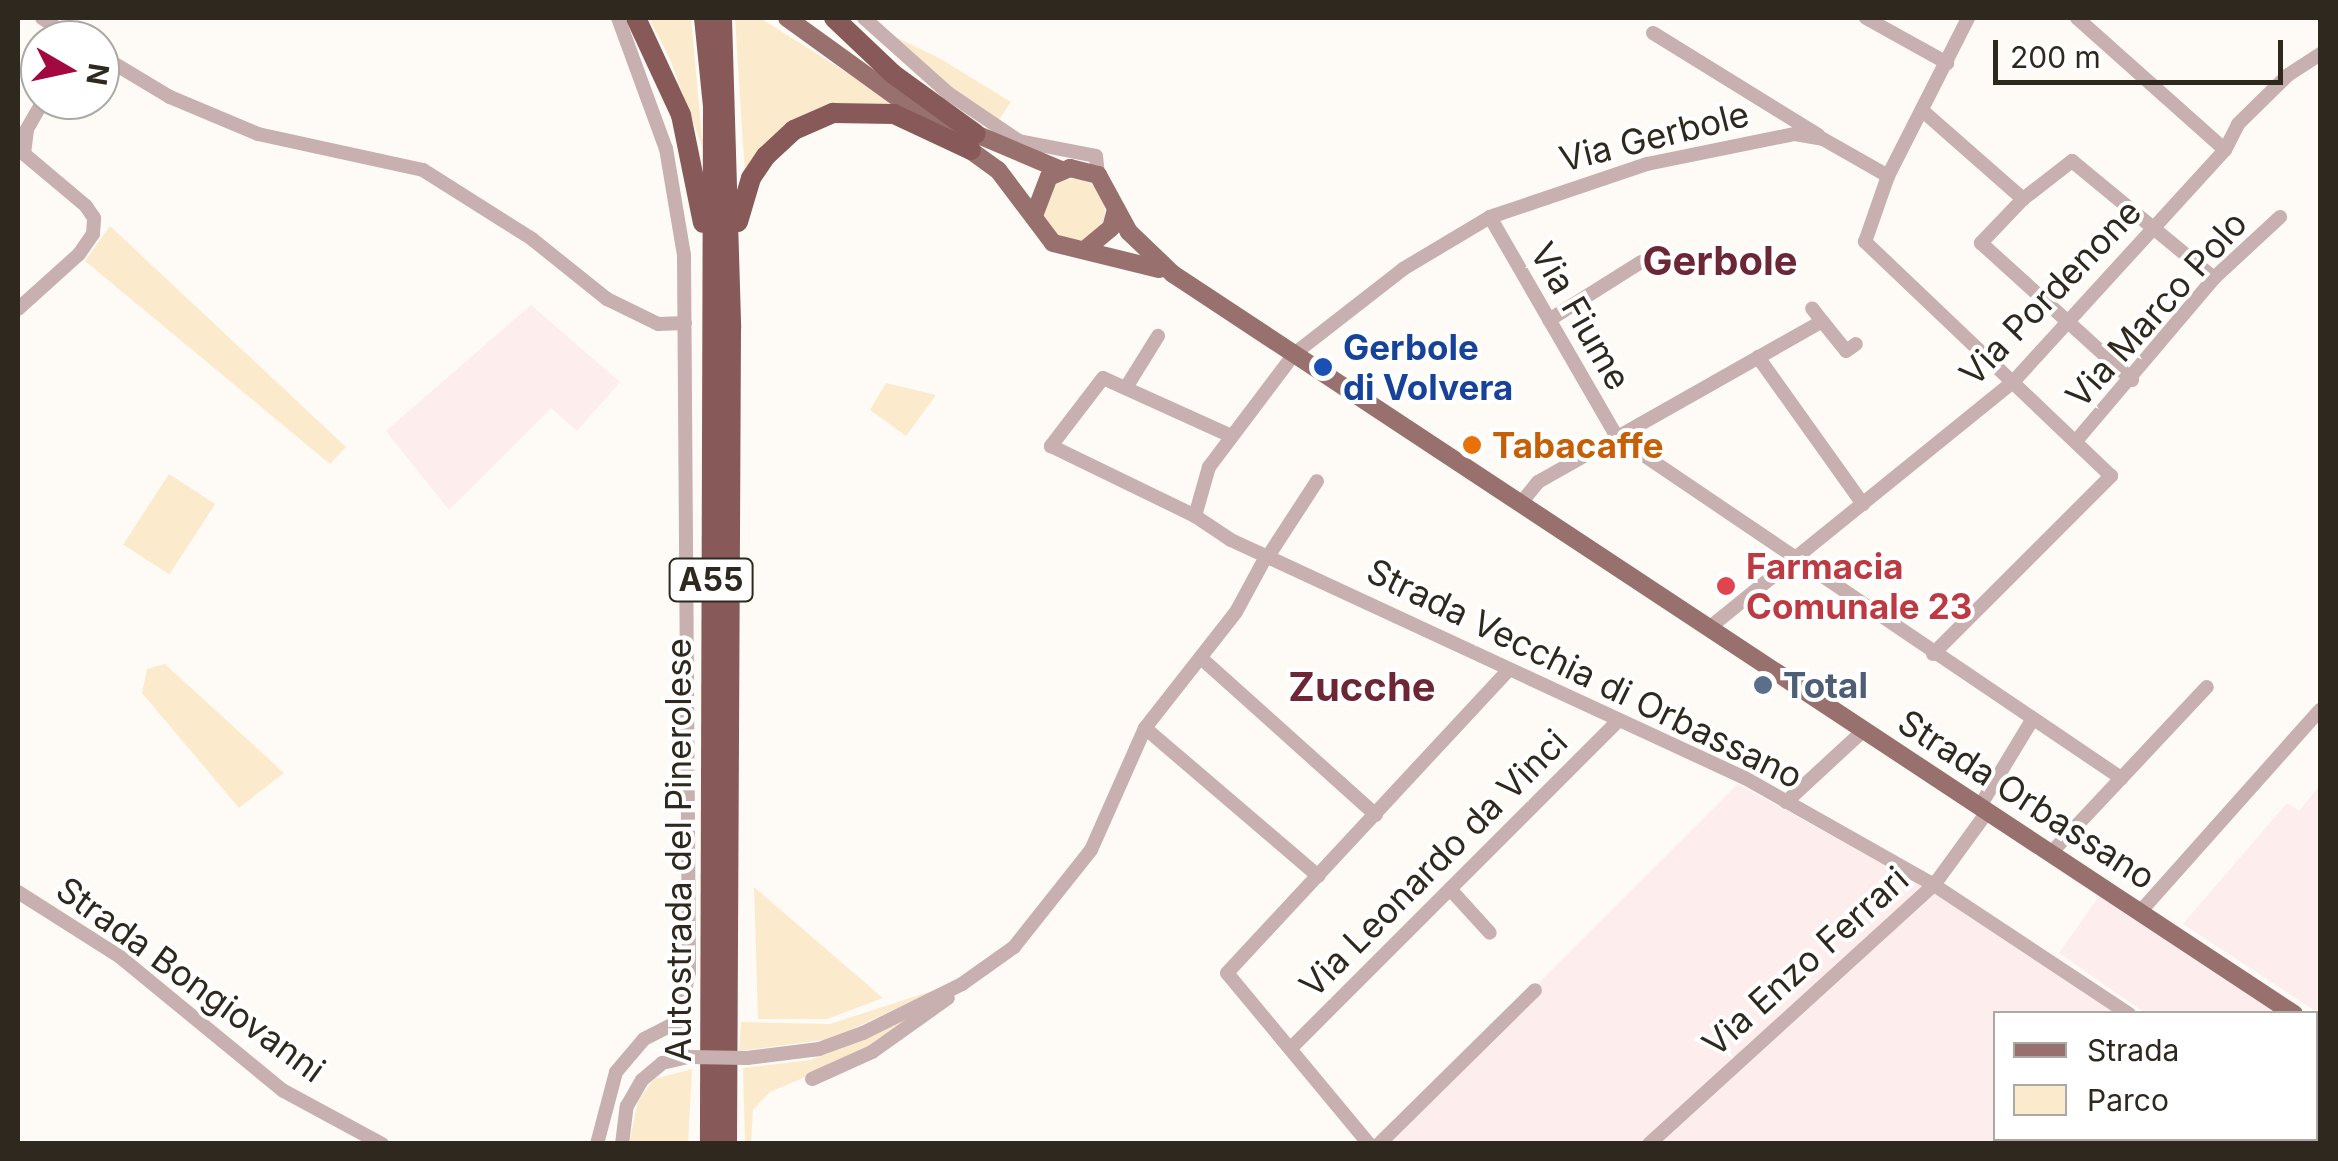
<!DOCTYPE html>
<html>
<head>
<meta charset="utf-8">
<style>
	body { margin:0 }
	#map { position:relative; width:2338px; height:1161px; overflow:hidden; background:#fefbf6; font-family:Inter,sans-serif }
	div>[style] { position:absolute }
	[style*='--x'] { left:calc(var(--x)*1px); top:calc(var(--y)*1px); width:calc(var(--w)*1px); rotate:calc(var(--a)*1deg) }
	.industrial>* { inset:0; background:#fdeded }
	.green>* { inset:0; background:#fceacd; transform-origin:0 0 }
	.round { border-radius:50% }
	.minor>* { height:14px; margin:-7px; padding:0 7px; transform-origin:7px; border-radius:7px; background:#c7b0af }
	.major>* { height:18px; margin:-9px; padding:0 9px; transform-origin:9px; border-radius:9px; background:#98716f }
	.highway>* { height:20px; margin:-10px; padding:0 10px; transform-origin:10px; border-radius:10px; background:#875a59 }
	.minor-bridge>* { height:14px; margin:-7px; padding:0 7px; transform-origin:7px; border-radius:7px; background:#c7b0af }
	.dots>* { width:28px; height:28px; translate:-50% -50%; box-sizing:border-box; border:5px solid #fff; border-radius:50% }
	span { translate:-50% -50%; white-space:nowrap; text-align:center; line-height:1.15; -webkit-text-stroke:8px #fff; paint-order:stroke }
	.shield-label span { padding:2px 8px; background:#fff; border:2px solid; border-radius:8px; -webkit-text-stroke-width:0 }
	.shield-label { font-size:32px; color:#2e281e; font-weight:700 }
	.street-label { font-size:35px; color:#2e281e }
	.transit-label { font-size:35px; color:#164399; font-weight:700 }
	.left { translate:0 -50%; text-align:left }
	.food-label { font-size:35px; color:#c56008; font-weight:700 }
	.health-label { font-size:35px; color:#be3a42; font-weight:700 }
	.service-label { font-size:35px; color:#4e5e75; font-weight:700 }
	.quarter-label { font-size:40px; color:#6c2636; font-weight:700 }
	.frame { position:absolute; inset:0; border:20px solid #2e281e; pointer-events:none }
	.legend { position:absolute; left:1993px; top:1011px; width:325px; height:130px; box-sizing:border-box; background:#fff; border:2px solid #aba9a5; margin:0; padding:12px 18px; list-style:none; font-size:30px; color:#2e281e }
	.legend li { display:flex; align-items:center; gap:20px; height:50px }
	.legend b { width:50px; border:2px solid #aba9a5 }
	.north { position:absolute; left:20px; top:20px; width:100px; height:100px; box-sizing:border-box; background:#fff; border:2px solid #aba9a5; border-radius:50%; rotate:99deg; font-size:28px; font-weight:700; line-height:40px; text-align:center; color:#2e281e }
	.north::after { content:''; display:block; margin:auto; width:35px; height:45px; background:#a30841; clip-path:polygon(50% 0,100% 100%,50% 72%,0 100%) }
	.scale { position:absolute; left:1993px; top:40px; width:290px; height:45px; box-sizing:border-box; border:5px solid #2e281e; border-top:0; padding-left:12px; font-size:30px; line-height:35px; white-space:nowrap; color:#2e281e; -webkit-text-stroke:8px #fff; paint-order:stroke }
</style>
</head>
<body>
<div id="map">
	<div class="industrial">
		<div style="clip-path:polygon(531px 305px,620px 382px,577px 431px,551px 408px,449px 510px,386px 431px)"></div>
		<div style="clip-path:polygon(1738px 784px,1932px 891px,2116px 1013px,1996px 1014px,1996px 1138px,2316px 1138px,2316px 1121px,2320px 1144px,1377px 1144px)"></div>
		<div style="clip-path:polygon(2320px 785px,2320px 1014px,2183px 924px,2287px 803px,2299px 811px)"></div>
		<div style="clip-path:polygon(2100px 895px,2281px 1013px,2145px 1013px,2059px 953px)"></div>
	</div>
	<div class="green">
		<div style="clip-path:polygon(649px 18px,691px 18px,703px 149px,670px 59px)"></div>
		<div style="clip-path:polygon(735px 18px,760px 18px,908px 111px,830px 108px,745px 176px)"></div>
		<div style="clip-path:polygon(885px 32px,939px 58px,1011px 102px,998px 121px,946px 87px)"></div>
		<div class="round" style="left:1043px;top:179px;width:62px;height:62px"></div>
		<div style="clip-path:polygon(110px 226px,346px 447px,330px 464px,85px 261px)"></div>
		<div style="clip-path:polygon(886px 383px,936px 395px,906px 436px,870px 410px)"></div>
		<div style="left:169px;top:474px;width:55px;height:84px;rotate:33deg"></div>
		<div style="clip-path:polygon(165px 664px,284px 773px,239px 808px,142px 693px,147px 669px)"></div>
		<div style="clip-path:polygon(754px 887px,883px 998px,827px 1019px,758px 1019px)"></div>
		<div style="clip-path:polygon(938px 989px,831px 1039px,739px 1051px,741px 1022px,830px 1024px)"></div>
		<div style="clip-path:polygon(918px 1014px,853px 1057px,770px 1092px,753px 1110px,751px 1143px,745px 1143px,743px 1068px,811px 1060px)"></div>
		<div style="clip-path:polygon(692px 1069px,688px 1143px,629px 1144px,638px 1101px,654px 1079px)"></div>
	</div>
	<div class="minor">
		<div style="--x:42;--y:18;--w:40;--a:34"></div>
		<div style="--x:864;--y:18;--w:113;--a:41.8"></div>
		<div style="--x:948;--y:93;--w:86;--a:34.1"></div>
		<div style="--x:1019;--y:141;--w:78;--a:11"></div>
		<div style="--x:1096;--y:156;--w:19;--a:84"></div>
		<div style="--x:1866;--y:18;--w:93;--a:29.1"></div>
		<div style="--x:2077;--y:18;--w:198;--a:41.7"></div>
		<div style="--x:1653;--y:33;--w:194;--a:31.7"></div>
		<div style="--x:100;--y:55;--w:82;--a:31"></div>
		<div style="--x:170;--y:97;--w:95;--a:22.8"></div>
		<div style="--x:258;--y:134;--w:169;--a:12.3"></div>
		<div style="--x:423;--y:170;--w:129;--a:32.3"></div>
		<div style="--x:532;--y:239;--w:96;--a:38.7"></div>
		<div style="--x:607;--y:299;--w:57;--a:26.1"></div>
		<div style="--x:658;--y:324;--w:27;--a:-2"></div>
		<div style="--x:1924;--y:112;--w:132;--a:41.3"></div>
		<div style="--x:2023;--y:199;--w:61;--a:133.7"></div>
		<div style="--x:1981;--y:243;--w:204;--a:42.2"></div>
		<div style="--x:2023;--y:199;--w:62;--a:-37.8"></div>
		<div style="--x:2072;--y:161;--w:184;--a:39.5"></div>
		<div style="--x:1490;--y:217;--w:254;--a:60"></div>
		<div style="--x:1617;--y:437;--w:609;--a:34.08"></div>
		<div style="--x:18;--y:309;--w:82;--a:-42"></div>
		<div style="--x:79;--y:254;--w:24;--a:-55"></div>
		<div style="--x:93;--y:234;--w:16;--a:-86"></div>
		<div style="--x:94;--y:218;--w:14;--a:-124"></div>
		<div style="--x:86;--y:206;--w:81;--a:-140"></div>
		<div style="--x:24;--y:154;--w:25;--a:-83"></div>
		<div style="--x:27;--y:129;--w:34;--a:-60"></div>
		<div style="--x:1549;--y:320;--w:109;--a:-32.2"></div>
		<div style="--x:1822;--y:321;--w:38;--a:51"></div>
		<div style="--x:1846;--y:351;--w:12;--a:-35"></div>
		<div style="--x:1758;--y:357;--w:181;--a:54.5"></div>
		<div style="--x:1127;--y:386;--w:59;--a:-58.2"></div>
		<div style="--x:1229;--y:435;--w:138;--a:-155.7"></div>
		<div style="--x:1103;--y:378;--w:86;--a:127.4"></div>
		<div style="--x:1051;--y:446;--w:160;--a:25.9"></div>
		<div style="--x:1195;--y:516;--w:43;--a:33.7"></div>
		<div style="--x:1231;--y:540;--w:566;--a:24.85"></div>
		<div style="--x:1745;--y:778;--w:217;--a:29.5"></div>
		<div style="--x:1934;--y:885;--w:234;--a:33.5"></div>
		<div style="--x:2076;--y:441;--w:214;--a:-49.7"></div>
		<div style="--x:2214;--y:278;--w:90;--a:-42.7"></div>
		<div style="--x:1521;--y:503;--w:27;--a:-51"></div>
		<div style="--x:1538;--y:482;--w:326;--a:-29.5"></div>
		<div style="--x:1822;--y:321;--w:16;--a:-128"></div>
		<div style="--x:1195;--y:516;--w:51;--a:-74.1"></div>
		<div style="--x:1209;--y:467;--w:141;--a:-53"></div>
		<div style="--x:1294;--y:354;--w:138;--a:-37.9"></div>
		<div style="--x:1403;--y:269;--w:101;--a:-30.9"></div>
		<div style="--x:1490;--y:217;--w:166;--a:-18.7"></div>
		<div style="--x:1647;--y:164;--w:151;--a:-11.5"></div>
		<div style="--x:1795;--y:134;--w:28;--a:10"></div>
		<div style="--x:1823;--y:139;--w:75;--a:29.6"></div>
		<div style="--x:1269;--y:555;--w:88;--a:-57"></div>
		<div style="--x:1709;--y:628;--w:391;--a:-39"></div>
		<div style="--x:2013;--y:382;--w:314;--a:-47.6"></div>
		<div style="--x:2225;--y:150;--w:29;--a:-63"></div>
		<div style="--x:2238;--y:124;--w:70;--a:-44.4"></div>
		<div style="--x:2288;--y:75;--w:38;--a:-33"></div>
		<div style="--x:1933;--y:654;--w:252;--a:-45"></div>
		<div style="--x:2111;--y:476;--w:340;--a:-136.4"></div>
		<div style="--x:1865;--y:242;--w:70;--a:-70.8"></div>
		<div style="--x:1888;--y:176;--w:177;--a:-63.1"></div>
		<div style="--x:1201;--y:658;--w:235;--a:41.9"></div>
		<div style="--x:1145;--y:728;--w:228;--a:40.5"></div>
		<div style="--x:1786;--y:802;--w:106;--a:-42.7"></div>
		<div style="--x:1980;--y:806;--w:100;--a:-58.8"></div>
		<div style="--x:2050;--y:854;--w:229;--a:-46.8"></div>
		<div style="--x:1450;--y:889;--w:59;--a:47.7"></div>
		<div style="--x:18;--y:892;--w:120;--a:32.4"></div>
		<div style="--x:119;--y:956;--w:211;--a:39.4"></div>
		<div style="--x:282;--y:1090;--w:114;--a:28.4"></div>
		<div style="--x:2140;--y:912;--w:271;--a:-48.3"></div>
		<div style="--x:1292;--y:1047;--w:460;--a:-45"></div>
		<div style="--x:747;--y:1058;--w:73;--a:-7.1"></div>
		<div style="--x:819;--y:1049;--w:47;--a:-20"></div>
		<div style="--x:863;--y:1033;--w:110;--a:-26.3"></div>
		<div style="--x:962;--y:984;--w:64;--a:-35.4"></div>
		<div style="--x:1014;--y:947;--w:124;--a:-51.6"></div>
		<div style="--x:1091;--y:850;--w:133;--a:-66.1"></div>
		<div style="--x:1145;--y:728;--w:147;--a:-51.9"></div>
		<div style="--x:1236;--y:612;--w:65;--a:-61.5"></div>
		<div style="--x:812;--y:1079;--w:66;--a:-24.2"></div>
		<div style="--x:872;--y:1052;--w:93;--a:-35.4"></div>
		<div style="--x:2316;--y:1113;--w:6;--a:51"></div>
		<div style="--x:2073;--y:1138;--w:7;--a:56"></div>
		<div style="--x:597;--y:1144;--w:74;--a:-75.2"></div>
		<div style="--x:616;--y:1072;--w:43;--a:-49.7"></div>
		<div style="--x:644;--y:1039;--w:38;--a:-27"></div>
		<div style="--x:678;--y:1022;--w:51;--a:-77.6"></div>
		<div style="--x:689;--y:972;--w:717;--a:-90.4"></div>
		<div style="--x:684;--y:255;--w:108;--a:-99.6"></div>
		<div style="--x:666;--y:149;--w:140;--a:-110.1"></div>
		<div style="--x:622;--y:1144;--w:38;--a:-83"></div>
		<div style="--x:627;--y:1106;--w:30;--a:-60"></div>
		<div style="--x:642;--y:1080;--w:26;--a:-40"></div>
		<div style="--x:662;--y:1063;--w:28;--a:-13"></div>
		<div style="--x:1369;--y:1144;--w:222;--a:-129.7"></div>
		<div style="--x:1227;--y:973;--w:414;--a:-47.1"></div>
		<div style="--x:1379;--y:1144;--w:219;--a:-44.6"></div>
		<div style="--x:1649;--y:1144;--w:385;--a:-42.3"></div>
		<div style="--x:1934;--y:885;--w:92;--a:-53.9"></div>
		<div style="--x:2033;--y:1144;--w:8;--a:-45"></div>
		<div style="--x:2262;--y:1144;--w:6;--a:-72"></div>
	</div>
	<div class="major">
		<div style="--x:787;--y:18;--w:260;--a:35.8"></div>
		<div style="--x:998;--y:170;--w:91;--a:53"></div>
		<div style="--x:1053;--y:243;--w:109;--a:13.8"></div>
		<div style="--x:964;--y:129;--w:105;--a:22.9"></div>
		<div style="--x:1035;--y:213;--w:39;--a:-69"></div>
		<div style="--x:1049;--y:177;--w:23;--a:-23"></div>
		<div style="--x:1070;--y:168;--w:29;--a:14"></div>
		<div style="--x:1098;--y:175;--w:65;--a:61.5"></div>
		<div style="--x:1129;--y:232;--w:61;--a:43.7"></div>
		<div style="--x:1173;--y:274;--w:1343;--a:33.43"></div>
		<div style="--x:1087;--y:248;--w:31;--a:-40"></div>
		<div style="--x:1111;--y:228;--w:20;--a:-75"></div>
		<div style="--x:2316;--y:1028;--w:5;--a:37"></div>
	</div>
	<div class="highway">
		<div style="--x:636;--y:18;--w:107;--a:65.1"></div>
		<div style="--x:681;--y:115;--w:110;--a:78.5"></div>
		<div style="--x:704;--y:18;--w:88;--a:84.2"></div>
		<div style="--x:713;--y:106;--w:1038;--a:90.17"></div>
		<div style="--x:722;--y:18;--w:310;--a:88.3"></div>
		<div style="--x:731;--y:328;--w:816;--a:90.28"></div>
		<div style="--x:834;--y:18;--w:81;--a:43.5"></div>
		<div style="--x:893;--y:74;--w:102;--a:35.9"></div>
		<div style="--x:738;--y:222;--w:46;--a:-73.5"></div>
		<div style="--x:751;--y:178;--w:27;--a:-56"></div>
		<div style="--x:766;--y:156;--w:38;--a:-43"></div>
		<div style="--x:794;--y:130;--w:43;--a:-23.6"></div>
		<div style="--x:833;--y:113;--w:61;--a:0.9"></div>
		<div style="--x:894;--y:114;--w:85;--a:25.1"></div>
	</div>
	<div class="minor-bridge">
		<div style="--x:689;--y:1057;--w:58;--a:1"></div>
	</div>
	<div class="dots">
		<div style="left:1323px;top:367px;background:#1a4fb4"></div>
		<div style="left:1472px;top:445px;background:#e8710a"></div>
		<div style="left:1726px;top:586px;background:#e0444e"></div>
		<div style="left:1763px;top:685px;background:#5c6f8a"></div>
	</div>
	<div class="shield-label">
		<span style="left:711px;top:580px">A55</span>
	</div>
	<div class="street-label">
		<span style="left:1654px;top:136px;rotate:-14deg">Via Gerbole</span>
		<span style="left:2050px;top:292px;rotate:-46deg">Via Pordenone</span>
		<span style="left:2156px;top:309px;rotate:-48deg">Via Marco Polo</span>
		<span style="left:1581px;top:316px;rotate:60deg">Via Fiume</span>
		<span style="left:1585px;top:673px;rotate:26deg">Strada Vecchia di Orbassano</span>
		<span style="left:2027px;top:799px;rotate:33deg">Strada Orbassano</span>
		<span style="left:678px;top:850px;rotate:-90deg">Autostrada del Pinerolese</span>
		<span style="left:1433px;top:863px;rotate:-45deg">Via Leonardo da Vinci</span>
		<span style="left:1805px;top:961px;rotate:-42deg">Via Enzo Ferrari</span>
		<span style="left:191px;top:979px;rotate:36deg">Strada Bongiovanni</span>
	</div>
	<div class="transit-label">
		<span class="left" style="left:1343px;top:367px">Gerbole<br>di Volvera</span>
	</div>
	<div class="food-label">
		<span class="left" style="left:1492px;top:445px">Tabacaffe</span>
	</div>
	<div class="health-label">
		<span class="left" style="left:1746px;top:586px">Farmacia<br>Comunale 23</span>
	</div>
	<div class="service-label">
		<span class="left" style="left:1783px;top:685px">Total</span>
	</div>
	<div class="quarter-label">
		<span style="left:1720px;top:261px">Gerbole</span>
		<span style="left:1362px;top:687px">Zucche</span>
	</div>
	<div class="frame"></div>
	<ul class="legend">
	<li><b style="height:12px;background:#98716f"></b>Strada</li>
	<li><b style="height:28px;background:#fceacd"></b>Parco</li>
	</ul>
	<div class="north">N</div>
	<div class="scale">200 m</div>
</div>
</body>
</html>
